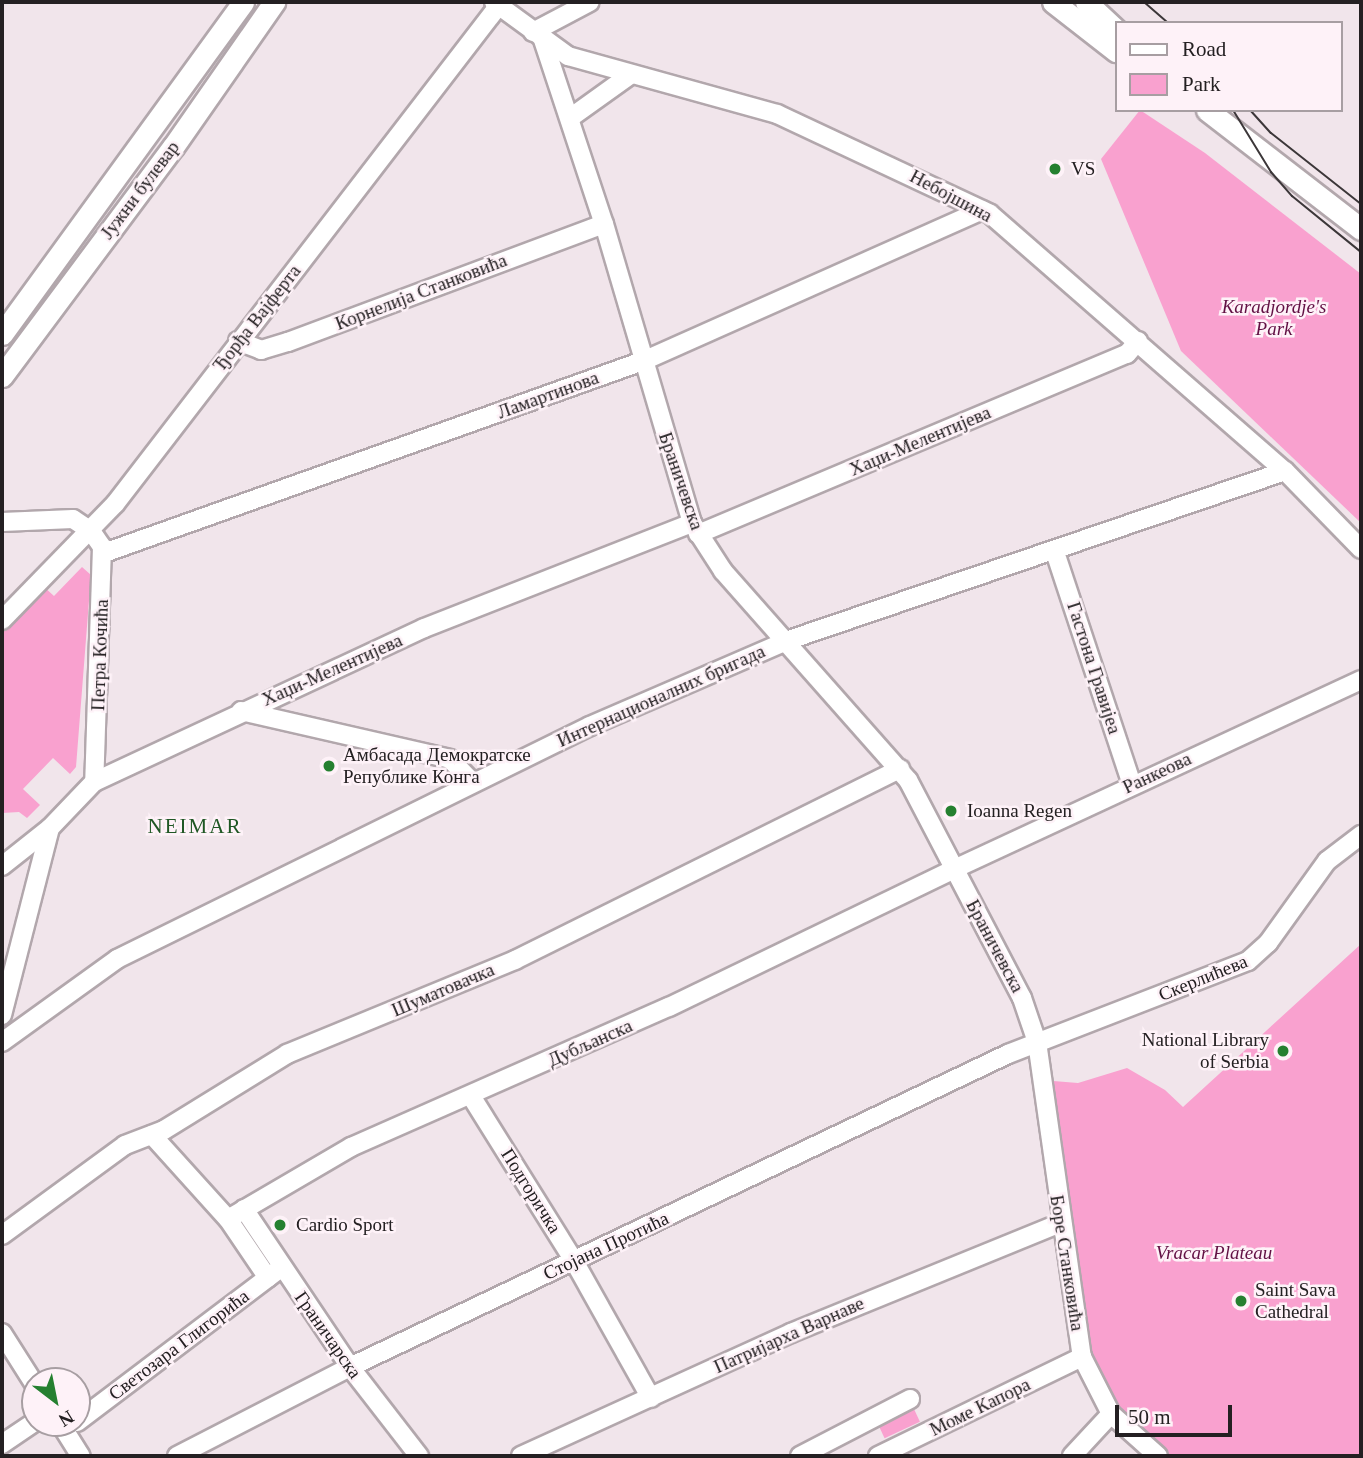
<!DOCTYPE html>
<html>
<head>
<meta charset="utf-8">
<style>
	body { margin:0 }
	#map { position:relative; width:1363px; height:1458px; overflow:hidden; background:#f1e5eb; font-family:"Times New Roman",serif }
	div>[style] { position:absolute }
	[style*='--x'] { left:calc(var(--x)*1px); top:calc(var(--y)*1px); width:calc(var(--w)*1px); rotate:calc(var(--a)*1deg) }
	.green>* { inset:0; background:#f9a1cf; transform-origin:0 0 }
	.roads { filter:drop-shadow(2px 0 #b2a7ac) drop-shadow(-2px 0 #b2a7ac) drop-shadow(0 2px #b2a7ac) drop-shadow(0 -2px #b2a7ac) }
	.minor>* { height:18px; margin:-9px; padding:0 9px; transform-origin:9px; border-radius:9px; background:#fff }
	.major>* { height:21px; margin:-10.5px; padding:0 10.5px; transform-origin:10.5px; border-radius:10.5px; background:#fff }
	.tram>* { height:2px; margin:-1px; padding:0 1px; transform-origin:1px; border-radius:1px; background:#3c3739 }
	.dots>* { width:19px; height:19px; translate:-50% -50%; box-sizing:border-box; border:4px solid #fef2f8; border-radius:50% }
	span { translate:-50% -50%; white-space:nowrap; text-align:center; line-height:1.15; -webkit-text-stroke:5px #fef2f8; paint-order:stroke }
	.poi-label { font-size:19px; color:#242022 }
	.left { translate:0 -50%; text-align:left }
	.right { translate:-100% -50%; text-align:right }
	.street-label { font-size:19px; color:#242022 }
	.park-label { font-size:19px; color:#621044; font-style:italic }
	.neighbourhood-label { font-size:21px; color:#1f5724; letter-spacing:2px }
	.frame { position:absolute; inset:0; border:4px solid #242022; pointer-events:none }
	.legend { position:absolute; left:1115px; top:21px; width:228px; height:91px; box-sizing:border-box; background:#fef2f8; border:2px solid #a79ea2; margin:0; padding:9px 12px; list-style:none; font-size:21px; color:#242022 }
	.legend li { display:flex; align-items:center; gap:14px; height:35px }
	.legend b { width:35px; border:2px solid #a79ea2 }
	.north { position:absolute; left:21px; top:1367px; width:70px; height:70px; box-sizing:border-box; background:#fef2f8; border:2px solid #a79ea2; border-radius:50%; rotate:148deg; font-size:19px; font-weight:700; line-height:28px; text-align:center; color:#242022 }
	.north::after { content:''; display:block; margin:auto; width:24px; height:32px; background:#258030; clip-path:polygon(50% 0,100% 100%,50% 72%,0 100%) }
	.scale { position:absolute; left:1115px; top:1405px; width:117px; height:32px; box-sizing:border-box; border:4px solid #242022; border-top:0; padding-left:9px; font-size:21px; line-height:24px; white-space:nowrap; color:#242022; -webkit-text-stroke:5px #fef2f8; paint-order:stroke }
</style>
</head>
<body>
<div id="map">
	<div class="green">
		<div style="clip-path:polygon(1140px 110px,1205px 153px,1361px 274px,1361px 523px,1181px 351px,1101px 159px)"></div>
		<div style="clip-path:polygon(82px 567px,91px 575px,76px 767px,70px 774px,53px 758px,23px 789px,40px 805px,27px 818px,19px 812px,2px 813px,2px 628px,43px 586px,54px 596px)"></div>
		<div style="clip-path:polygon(1361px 944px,1361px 1456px,1158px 1456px,1090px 1378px,1041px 1080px,1078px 1083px,1127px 1068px,1165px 1090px,1183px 1107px)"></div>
		<div style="left:914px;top:1409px;width:14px;height:39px;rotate:65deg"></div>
	</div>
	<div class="roads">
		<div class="minor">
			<div style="--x:494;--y:2;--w:92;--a:36.1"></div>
			<div style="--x:568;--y:56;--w:217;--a:15.5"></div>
			<div style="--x:777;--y:114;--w:235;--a:25.1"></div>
			<div style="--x:990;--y:214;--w:391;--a:41.1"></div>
			<div style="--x:1285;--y:471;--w:109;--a:45.7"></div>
			<div style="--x:533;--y:32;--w:64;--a:-27.8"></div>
			<div style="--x:543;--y:40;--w:194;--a:71.7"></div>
			<div style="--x:604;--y:224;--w:312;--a:73.6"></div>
			<div style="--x:692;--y:523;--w:57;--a:57.1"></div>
			<div style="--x:723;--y:571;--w:279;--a:48.5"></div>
			<div style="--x:908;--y:780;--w:246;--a:62.4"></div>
			<div style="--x:1022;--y:998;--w:46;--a:71.2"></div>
			<div style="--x:1037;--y:1042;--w:318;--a:81.9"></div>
			<div style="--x:1082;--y:1357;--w:64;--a:63"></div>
			<div style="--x:1111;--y:1414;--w:63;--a:41.8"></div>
			<div style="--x:570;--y:118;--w:74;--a:-35.6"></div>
			<div style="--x:238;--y:341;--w:25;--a:21"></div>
			<div style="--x:261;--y:350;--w:28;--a:-17"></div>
			<div style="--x:288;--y:342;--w:337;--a:-20.5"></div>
			<div style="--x:2;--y:522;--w:71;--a:-2.4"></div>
			<div style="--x:73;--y:519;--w:22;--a:34"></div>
			<div style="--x:91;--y:531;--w:19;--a:55"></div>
			<div style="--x:102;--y:547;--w:235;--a:91.9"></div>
			<div style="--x:698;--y:534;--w:465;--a:-22.8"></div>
			<div style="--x:1127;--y:354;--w:17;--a:-50"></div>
			<div style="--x:1055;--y:552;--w:245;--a:71.7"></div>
			<div style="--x:104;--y:553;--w:572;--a:-19.61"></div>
			<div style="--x:643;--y:361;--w:371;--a:-24"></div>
			<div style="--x:2;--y:620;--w:162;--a:-45.8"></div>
			<div style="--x:115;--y:504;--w:630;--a:-52.42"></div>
			<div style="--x:241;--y:711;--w:214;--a:12.9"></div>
			<div style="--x:450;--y:759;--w:32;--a:46"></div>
			<div style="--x:2;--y:866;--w:61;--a:-38.4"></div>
			<div style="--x:50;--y:828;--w:64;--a:-46.3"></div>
			<div style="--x:94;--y:782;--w:364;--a:-25"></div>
			<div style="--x:424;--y:628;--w:288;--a:-21.4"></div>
			<div style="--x:2;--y:1015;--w:193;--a:-75.6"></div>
			<div style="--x:2;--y:1042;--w:142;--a:-35.8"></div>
			<div style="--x:117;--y:959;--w:527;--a:-26.22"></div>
			<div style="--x:590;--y:726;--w:214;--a:-23.4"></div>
			<div style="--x:786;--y:641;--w:527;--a:-18.81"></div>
			<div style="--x:471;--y:1096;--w:195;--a:58"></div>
			<div style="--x:574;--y:1261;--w:157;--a:60.7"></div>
			<div style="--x:152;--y:1135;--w:113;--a:47.9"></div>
			<div style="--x:228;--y:1219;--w:71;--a:55.9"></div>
			<div style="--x:244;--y:1209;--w:190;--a:56.1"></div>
			<div style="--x:350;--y:1367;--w:113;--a:52.2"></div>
			<div style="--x:228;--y:1219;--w:143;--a:-30.3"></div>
			<div style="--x:351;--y:1147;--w:347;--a:-23.8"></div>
			<div style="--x:669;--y:1007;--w:317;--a:-25.8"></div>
			<div style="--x:954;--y:869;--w:449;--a:-24.9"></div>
			<div style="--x:2;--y:1235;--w:152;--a:-36.2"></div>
			<div style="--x:125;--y:1145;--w:42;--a:-21"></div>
			<div style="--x:164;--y:1130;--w:145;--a:-31.7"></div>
			<div style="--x:287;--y:1054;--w:247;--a:-22.4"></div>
			<div style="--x:515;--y:960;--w:430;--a:-26.4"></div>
			<div style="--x:2;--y:1333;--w:62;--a:57.6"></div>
			<div style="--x:77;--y:1422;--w:257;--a:-37.1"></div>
			<div style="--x:60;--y:1423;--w:39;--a:58"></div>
			<div style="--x:2;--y:1444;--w:40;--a:-34"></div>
			<div style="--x:177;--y:1456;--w:195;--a:-27.2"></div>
			<div style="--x:350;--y:1367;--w:729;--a:-25.44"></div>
			<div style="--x:1008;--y:1054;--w:257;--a:-21.2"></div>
			<div style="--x:1248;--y:961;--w:27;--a:-42"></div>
			<div style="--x:1268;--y:943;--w:101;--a:-54.3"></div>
			<div style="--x:1327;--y:861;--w:43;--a:-37.4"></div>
			<div style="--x:521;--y:1456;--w:297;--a:-24.5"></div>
			<div style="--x:791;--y:1333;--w:292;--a:-22.2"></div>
			<div style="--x:800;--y:1456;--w:124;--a:-27.4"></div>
			<div style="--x:878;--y:1456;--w:227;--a:-25.9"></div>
			<div style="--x:1072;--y:1456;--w:57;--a:-47.1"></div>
		</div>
		<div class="major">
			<div style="--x:1053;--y:2;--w:80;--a:37.9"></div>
			<div style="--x:1086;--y:2;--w:41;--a:43"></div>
			<div style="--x:1207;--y:110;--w:195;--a:37.7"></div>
			<div style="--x:2;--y:334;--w:410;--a:-54"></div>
			<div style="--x:2;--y:376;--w:286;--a:-53.3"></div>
			<div style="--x:173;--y:147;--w:177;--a:-55.1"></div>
		</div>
	</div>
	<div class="tram">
		<div style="--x:1144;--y:2;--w:32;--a:41"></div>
		<div style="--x:1233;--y:110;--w:73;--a:58.5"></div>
		<div style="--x:1271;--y:172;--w:32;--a:49"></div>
		<div style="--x:1292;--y:196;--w:89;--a:39.1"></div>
		<div style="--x:1250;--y:110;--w:31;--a:48"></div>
		<div style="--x:1271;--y:133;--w:115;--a:38.3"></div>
	</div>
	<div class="dots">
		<div style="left:1055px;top:169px;background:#258030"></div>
		<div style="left:329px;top:766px;background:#258030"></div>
		<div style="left:951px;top:811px;background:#258030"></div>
		<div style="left:1283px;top:1051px;background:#258030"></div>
		<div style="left:280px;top:1225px;background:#258030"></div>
		<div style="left:1241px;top:1301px;background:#258030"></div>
	</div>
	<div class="poi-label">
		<span class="left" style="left:1071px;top:169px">VS</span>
		<span class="left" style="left:343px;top:766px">Амбасада Демократске<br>Републике Конга</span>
		<span class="left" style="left:967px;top:811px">Ioanna Regen</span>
		<span class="right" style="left:1269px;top:1051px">National Library<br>of Serbia</span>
		<span class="left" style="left:296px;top:1225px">Cardio Sport</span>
		<span class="left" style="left:1255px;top:1301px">Saint Sava<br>Cathedral</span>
	</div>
	<div class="street-label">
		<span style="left:140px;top:190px;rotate:-53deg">Јужни булевар</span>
		<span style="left:951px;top:196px;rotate:28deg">Небојшина</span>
		<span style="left:421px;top:292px;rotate:-21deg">Корнелија Станковића</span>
		<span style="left:257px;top:318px;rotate:-52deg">Ђорђа Вајферта</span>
		<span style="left:548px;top:395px;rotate:-20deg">Ламартинова</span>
		<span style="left:920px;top:441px;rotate:-23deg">Хаџи-Мелентијева</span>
		<span style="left:681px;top:481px;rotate:71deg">Браничевска</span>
		<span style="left:100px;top:655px;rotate:-88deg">Петра Кочића</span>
		<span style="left:1094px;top:668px;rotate:72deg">Гастона Гравијеа</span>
		<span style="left:332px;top:670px;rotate:-24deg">Хаџи-Мелентијева</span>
		<span style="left:661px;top:696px;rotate:-24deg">Интернационалних бригада</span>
		<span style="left:1157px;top:773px;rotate:-25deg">Ранкеова</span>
		<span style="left:995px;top:946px;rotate:62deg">Браничевска</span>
		<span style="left:1203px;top:978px;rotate:-22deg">Скерлићева</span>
		<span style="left:443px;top:990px;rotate:-23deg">Шуматовачка</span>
		<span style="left:590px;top:1043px;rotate:-24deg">Дубљанска</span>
		<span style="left:531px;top:1191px;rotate:58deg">Подгоричка</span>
		<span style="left:606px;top:1246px;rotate:-25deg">Стојана Протића</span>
		<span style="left:1067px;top:1263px;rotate:81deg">Боре Станковића</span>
		<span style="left:328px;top:1335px;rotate:55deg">Граничарска</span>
		<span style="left:789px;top:1335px;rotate:-24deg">Патријарха Варнаве</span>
		<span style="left:179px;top:1345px;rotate:-37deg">Светозара Глигорића</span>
		<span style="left:980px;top:1407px;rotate:-26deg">Моме Капора</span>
	</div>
	<div class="park-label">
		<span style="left:1274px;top:318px">Karadjordje's<br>Park</span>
		<span style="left:1214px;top:1253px">Vracar Plateau</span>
	</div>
	<div class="neighbourhood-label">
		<span style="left:195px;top:826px">NEIMAR</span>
	</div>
	<div class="frame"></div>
	<ul class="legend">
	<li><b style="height:9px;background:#fff"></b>Road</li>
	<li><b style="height:19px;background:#f9a1cf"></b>Park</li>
	</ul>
	<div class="north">N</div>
	<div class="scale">50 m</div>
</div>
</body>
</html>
